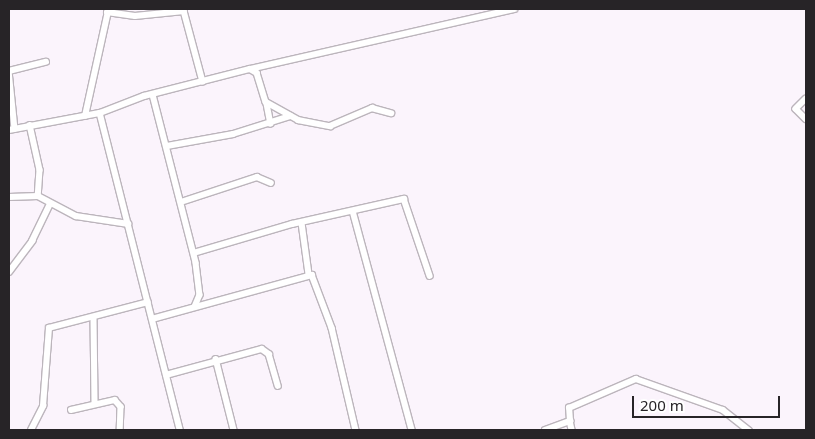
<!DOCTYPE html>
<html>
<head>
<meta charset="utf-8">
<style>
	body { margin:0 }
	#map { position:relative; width:815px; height:439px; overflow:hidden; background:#fbf4fc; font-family:"Noto Sans",sans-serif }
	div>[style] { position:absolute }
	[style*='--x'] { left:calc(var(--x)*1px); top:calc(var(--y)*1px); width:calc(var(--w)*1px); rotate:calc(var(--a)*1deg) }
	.roads { filter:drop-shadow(1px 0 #bcb5bc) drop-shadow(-1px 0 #bcb5bc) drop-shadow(0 1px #bcb5bc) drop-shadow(0 -1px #bcb5bc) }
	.street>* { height:5.5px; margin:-2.75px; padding:0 2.75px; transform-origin:2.75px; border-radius:2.75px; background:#fff }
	span { translate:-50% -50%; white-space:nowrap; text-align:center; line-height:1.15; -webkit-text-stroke:4px #fff; paint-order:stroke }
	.frame { position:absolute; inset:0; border:10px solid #272427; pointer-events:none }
	.scale { position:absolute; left:632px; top:396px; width:148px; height:22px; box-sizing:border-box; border:2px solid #272427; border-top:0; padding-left:6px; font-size:15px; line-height:18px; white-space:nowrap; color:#272427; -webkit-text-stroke:4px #fff; paint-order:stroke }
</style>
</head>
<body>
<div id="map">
	<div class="roads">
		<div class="street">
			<div style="--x:107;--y:12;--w:28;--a:8"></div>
			<div style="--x:135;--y:16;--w:49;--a:-5.8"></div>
			<div style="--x:184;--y:11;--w:73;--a:75"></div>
			<div style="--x:250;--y:69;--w:8;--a:30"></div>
			<div style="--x:257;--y:73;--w:30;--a:73"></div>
			<div style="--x:266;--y:102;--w:37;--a:29"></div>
			<div style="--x:298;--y:120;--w:33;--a:11"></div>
			<div style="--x:330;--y:126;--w:46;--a:-23.2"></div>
			<div style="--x:372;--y:108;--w:20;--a:15"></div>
			<div style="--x:9;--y:71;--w:58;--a:84.1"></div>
			<div style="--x:9;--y:71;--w:38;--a:-14"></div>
			<div style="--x:153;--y:95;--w:173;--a:75.6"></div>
			<div style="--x:196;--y:263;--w:32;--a:83"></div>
			<div style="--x:200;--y:295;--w:13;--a:113"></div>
			<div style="--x:806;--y:99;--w:14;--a:135"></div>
			<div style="--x:796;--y:109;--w:14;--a:45"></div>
			<div style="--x:267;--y:104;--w:20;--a:79"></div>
			<div style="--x:100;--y:113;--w:327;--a:75.8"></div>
			<div style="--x:85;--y:116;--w:107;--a:-77.6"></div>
			<div style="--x:30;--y:125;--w:46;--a:77.5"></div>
			<div style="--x:40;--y:170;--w:26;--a:94"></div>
			<div style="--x:9;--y:130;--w:93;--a:-10.6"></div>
			<div style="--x:100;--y:113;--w:47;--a:-21.1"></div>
			<div style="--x:144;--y:96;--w:109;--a:-14.3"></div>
			<div style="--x:250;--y:69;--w:271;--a:-12.8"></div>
			<div style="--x:167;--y:146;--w:67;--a:-10.3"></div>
			<div style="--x:233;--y:134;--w:60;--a:-17.5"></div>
			<div style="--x:9;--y:197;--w:29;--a:-2"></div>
			<div style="--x:38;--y:196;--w:43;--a:27.8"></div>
			<div style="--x:76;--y:216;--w:53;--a:8.7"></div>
			<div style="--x:181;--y:202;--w:80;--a:-18.2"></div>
			<div style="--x:257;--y:177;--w:15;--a:23"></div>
			<div style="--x:353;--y:211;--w:227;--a:74.9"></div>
			<div style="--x:302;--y:223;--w:51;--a:82.2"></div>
			<div style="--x:194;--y:253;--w:102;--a:-16.5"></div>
			<div style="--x:292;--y:224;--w:115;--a:-12.6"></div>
			<div style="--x:404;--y:199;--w:81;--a:71.3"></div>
			<div style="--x:9;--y:272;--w:39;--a:-53"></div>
			<div style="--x:32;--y:241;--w:41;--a:-64.1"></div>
			<div style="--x:94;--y:319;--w:85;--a:89.3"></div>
			<div style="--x:152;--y:319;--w:166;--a:-15.4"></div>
			<div style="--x:312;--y:275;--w:57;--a:69.3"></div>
			<div style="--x:332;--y:328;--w:105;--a:76.8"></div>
			<div style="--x:216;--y:359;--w:73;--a:75.8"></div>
			<div style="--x:166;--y:375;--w:99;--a:-15.2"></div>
			<div style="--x:262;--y:349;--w:9;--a:36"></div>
			<div style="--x:269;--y:354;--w:33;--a:74"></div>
			<div style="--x:71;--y:410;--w:45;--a:-12.8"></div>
			<div style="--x:115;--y:400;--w:9;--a:49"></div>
			<div style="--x:121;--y:407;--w:23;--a:92"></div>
			<div style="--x:570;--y:421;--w:9;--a:77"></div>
			<div style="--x:31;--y:430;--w:27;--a:-63"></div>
			<div style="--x:43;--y:406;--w:78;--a:-85.6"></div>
			<div style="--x:49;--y:328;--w:102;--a:-14.7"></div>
			<div style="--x:545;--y:430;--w:27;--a:-20"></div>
			<div style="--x:570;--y:421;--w:13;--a:-94"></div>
			<div style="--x:569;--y:408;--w:73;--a:-23.4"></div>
			<div style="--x:636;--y:379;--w:92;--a:19.6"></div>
			<div style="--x:723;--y:410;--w:33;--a:38"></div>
		</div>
	</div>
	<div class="frame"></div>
	<div class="scale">200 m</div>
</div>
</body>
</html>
